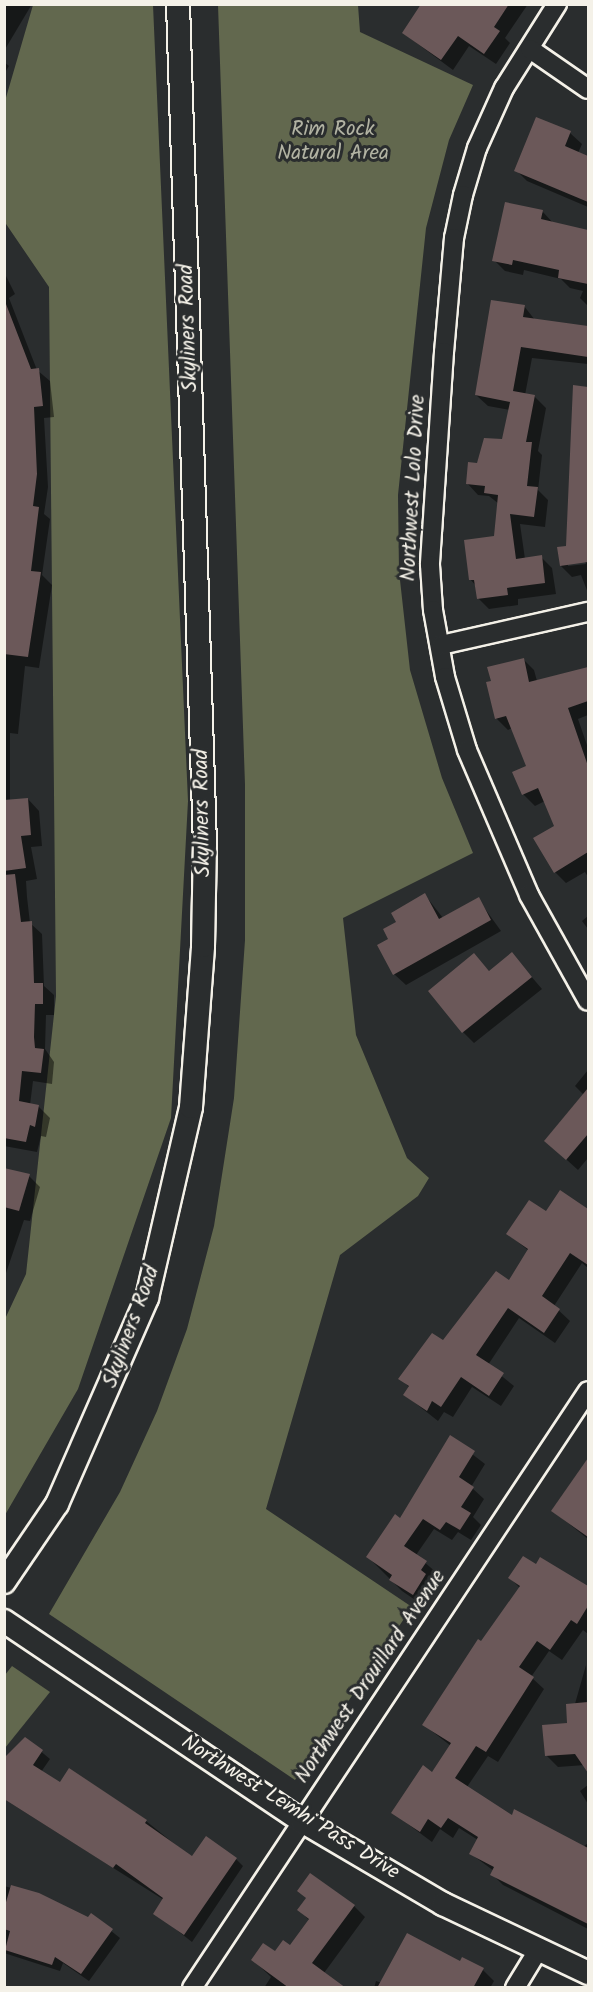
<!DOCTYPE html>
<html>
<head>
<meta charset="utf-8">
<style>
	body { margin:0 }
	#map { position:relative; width:593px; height:1992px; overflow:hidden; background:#2a2d2e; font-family:Kalam,sans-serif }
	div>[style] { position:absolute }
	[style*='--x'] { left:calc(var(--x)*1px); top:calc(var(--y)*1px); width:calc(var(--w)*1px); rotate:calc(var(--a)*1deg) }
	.green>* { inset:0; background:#62684e }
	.shadow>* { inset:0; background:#0007 }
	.building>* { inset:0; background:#6b5859 }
	.roads { filter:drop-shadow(2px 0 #f4f1e8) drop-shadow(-2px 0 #f4f1e8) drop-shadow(0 2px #f4f1e8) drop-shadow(0 -2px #f4f1e8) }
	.minor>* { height:18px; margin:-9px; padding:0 9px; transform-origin:9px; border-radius:9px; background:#2a2d2e }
	.tertiary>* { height:22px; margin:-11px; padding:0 11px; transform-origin:11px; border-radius:11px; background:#2a2d2e }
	span { translate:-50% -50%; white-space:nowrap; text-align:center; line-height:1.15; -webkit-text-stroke:6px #2a2d2e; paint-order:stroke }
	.park-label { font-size:21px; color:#b2b3a3 }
	.street-label { font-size:21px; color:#f4f1e8 }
	.frame { position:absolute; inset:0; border:6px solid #f4f1e8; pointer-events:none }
</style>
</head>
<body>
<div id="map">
	<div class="green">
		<div style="clip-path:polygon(33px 5px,153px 5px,188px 801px,171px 1118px,78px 1389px,5px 1515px,5px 1319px,26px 1274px,56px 996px,49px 287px,4px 221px,5px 101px)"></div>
		<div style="clip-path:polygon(218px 5px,358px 5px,360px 32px,473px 85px,449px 140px,426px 228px,398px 495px,399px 571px,410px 670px,442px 778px,473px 853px,343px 918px,356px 1035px,407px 1158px,429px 1178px,418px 1196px,340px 1255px,266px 1509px,412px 1607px,295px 1780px,49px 1614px,120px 1492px,157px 1411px,187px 1329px,214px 1226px,234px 1098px,245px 940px,245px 785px)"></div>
		<div style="clip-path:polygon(12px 1666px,50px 1692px,5px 1748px,5px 1675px)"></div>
	</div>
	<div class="shadow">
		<div style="clip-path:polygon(4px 4px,32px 4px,4px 51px)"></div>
		<div style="clip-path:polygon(423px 4px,528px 4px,505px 38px,510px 43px,496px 64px,469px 46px,453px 70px,403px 33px)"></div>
		<div style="clip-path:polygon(4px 62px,9px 66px,4px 74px)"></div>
		<div style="clip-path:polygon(537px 119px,570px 133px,582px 144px,578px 153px,588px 157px,588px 207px,527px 181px,516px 170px)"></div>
		<div style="clip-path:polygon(543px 212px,554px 224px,588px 231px,588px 306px,580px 298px,583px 291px,570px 288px,561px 279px,524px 270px,523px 275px,505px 271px,494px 260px)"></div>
		<div style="clip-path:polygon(4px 272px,15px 294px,9px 298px,37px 370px,50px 381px,54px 417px,44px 418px,48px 487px,44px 514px,50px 519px,42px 575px,52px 585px,39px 668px,25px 666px,18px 734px,10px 733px,10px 801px,28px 799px,39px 811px,42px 846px,31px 847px,37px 879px,26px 881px,27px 897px,30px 923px,42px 934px,44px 986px,54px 995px,54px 1015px,46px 1015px,45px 1049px,54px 1062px,52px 1084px,33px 1081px,30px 1105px,39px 1107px,50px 1118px,46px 1137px,41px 1136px,37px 1152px,4px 1146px)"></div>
		<div style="clip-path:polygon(524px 306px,535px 320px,588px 328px,588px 364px,532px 358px,525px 395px,534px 396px,546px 408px,538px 451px,542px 455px,538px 490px,548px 500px,545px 527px,520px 524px,525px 559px,541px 557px,552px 568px,556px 594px,518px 599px,518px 605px,489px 609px,478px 598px,476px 586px,470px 579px,495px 537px,499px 504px,489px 496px,478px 495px,467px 483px,478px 464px,503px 441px,510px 410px,488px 406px,476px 395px)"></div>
		<div style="clip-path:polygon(evenodd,574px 386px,588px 388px,588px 593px,581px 575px,572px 577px,561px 566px,567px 547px,574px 386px,585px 561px,586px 564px,568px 566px,568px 563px,585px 561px)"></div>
		<div style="clip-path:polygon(523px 659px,534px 670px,537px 681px,588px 668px,588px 715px,578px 719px,588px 748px,588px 877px,585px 872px,566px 883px,555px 872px,556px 826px,545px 801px,535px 806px,523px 794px,528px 767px,512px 728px,508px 730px,496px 718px,493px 682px)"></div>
		<div style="clip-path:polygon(425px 895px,443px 918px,478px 899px,501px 931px,406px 985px,394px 974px,390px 939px,398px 923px)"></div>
		<div style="clip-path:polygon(588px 916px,588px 929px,582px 921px)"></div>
		<div style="clip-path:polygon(512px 954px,542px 989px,474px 1043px,463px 1032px,474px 955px,490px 972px)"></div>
		<div style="clip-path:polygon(588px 1070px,588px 1158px,578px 1170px,546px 1141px,584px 1095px,575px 1086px)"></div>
		<div style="clip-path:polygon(4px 1169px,29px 1176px,40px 1187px,30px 1221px,24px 1220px,4px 1279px)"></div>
		<div style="clip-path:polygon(561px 1192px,588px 1211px,588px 1268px,582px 1263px,554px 1306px,570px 1321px,555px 1343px,519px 1318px,488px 1365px,514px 1386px,501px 1406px,472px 1387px,453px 1417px,444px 1412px,438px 1421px,405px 1395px,410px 1388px,400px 1378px,510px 1282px,529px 1251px,508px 1234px,547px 1213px)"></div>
		<div style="clip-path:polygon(450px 1437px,485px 1464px,471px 1487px,484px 1499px,473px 1517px,481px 1525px,471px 1540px,458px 1532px,452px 1540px,434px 1529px,416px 1555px,437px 1573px,432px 1582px,437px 1587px,424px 1606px,402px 1591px,368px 1557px,401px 1520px)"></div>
		<div style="clip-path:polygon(588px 1460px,588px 1539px,553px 1511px)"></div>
		<div style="clip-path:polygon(541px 1559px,588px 1588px,588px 1634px,583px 1630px,562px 1660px,549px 1651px,531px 1677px,544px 1689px,498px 1762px,488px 1756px,467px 1787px,512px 1817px,583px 1847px,588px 1843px,588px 1929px,503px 1885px,492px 1874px,494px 1871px,471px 1854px,478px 1840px,459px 1828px,453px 1838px,440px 1829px,432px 1842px,393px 1813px,433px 1774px,451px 1746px,424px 1725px,520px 1588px,510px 1578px,536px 1566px)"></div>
		<div style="clip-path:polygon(586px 1665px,588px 1770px,585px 1765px,558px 1767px,546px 1755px,569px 1725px)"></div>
		<div style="clip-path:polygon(26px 1739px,50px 1759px,41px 1772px,60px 1784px,70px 1770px,146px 1821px,192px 1858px,236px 1859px,243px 1866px,192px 1942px,155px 1913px,164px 1900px,4px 1799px)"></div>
		<div style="clip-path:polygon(588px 1785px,588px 1804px,580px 1791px)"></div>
		<div style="clip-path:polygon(4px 1886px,38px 1895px,88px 1919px,91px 1915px,120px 1938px,89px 1981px,63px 1963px,60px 1971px,4px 1953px)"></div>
		<div style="clip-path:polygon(299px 1891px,354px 1906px,365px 1917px,324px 1973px,340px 1988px,264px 1988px,271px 1977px,253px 1960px,290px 1947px,309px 1920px,299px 1910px,307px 1899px)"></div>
		<div style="clip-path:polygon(460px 1963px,483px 1970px,494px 1981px,490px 1988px,374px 1988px,376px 1981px,382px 1983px)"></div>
	</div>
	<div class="building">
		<div style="clip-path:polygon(421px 4px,509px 4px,494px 27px,500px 31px,484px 54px,458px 36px,441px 60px,402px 33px)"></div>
		<div style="clip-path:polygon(536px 117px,571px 131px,565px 146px,588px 156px,588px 202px,514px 171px)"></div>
		<div style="clip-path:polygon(505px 202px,543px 210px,541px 219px,588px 230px,588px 284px,558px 278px,559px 270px,513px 260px,512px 265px,492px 261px)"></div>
		<div style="clip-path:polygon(491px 300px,525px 305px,523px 317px,588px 326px,588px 357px,521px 347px,513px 391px,535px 395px,526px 442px,532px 442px,527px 486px,538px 487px,534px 517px,510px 514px,516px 559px,542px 555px,545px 583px,507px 588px,508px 595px,477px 599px,474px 580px,469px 580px,464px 540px,494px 536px,498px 495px,484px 493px,485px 486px,466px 484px,468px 462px,477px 463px,484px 438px,502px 439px,510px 402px,475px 395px)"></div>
		<div style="clip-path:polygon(6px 304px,31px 369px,39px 368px,43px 406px,34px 407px,37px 474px,33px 506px,39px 507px,31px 571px,41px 572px,28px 657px,4px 654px)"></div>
		<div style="clip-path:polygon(573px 385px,588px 387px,588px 562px,560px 566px,557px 547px,566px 546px)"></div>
		<div style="clip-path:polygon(524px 658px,529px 682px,588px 667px,588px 701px,568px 708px,588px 766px,588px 852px,554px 873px,533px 838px,554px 826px,538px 788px,522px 795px,512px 772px,526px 766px,506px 716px,495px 719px,486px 682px,491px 681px,487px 667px)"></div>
		<div style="clip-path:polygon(28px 798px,31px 835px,21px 836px,26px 868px,4px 871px,4px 800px)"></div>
		<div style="clip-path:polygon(15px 874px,21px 922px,32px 921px,34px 983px,43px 983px,43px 1004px,35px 1004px,34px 1037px,35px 1048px,44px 1049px,41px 1073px,22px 1071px,19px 1101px,39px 1105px,35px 1127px,30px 1125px,26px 1142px,4px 1138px,4px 875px)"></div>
		<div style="clip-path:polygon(425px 893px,439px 919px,479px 897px,491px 920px,393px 975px,377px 945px,388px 939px,383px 929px,396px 922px,391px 913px)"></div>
		<div style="clip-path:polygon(512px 952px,532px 977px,462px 1033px,428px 991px,474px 953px,489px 971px)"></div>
		<div style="clip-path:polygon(588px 1088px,588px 1134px,566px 1160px,544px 1141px)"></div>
		<div style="clip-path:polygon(4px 1168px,30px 1174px,19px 1211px,4px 1207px)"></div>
		<div style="clip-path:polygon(560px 1190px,588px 1209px,588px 1265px,570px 1253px,542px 1296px,560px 1309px,544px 1333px,508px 1308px,476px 1355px,504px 1373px,489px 1396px,461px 1377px,441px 1407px,432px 1401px,427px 1411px,403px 1395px,409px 1386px,398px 1379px,432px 1333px,443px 1340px,496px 1271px,509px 1280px,528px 1249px,506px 1234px,529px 1200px,546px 1211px)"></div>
		<div style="clip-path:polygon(450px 1435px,475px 1451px,459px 1477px,474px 1487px,461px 1507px,471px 1513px,460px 1530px,446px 1522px,440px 1530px,423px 1519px,404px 1546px,427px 1561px,421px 1570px,426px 1574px,413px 1595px,389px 1580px,392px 1575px,366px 1557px,395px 1514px,400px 1518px)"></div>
		<div style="clip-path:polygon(588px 1458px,588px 1537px,551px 1511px)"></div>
		<div style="clip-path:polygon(523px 1556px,536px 1564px,540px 1557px,588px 1586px,588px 1606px,577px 1624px,571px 1620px,550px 1650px,537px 1641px,519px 1667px,534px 1677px,486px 1752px,476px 1746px,455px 1778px,512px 1815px,514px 1809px,588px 1848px,588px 1924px,490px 1875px,494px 1867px,469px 1854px,478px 1837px,448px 1818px,441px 1828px,428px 1819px,420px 1832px,391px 1813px,423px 1765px,432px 1772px,451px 1743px,422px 1725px,478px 1639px,481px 1641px,520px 1586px,508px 1578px)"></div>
		<div style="clip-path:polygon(588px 1702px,588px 1773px,575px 1754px,545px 1756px,542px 1725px,567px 1723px,566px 1704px)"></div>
		<div style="clip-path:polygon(25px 1737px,43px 1750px,33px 1765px,60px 1782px,69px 1768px,147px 1820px,145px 1823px,192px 1856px,206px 1836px,237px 1858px,184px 1935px,153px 1914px,163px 1898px,116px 1864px,113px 1868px,4px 1799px,4px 1758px)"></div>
		<div style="clip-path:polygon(310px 1873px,355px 1905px,312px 1963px,346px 1988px,289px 1988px,251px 1960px,263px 1943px,275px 1951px,283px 1940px,290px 1945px,309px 1919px,297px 1910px,306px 1898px,297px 1891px)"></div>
		<div style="clip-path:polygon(11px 1885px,39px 1893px,88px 1917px,91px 1913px,113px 1929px,81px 1974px,55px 1957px,52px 1965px,5px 1950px,10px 1931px,4px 1929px,4px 1909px)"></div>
		<div style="clip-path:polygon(407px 1933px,460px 1961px,462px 1957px,484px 1968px,473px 1988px,377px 1988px)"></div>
	</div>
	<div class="roads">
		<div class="minor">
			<div style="--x:557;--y:4;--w:99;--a:122.2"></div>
			<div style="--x:504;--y:88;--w:66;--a:114.2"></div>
			<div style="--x:477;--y:148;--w:49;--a:106.6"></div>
			<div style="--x:463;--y:195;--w:44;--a:101.8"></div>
			<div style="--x:454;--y:238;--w:114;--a:95"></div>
			<div style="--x:444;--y:352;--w:213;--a:93.8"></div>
			<div style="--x:430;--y:565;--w:45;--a:86.2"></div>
			<div style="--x:433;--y:610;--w:68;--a:79.8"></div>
			<div style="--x:445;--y:677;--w:76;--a:73.2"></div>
			<div style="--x:467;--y:750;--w:158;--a:66.8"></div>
			<div style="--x:529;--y:895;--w:121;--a:60.9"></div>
			<div style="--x:530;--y:49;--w:70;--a:34.6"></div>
			<div style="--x:441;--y:645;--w:151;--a:-12.7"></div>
			<div style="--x:192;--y:1988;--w:716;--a:-56.44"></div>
			<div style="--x:515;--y:1988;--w:42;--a:-58.6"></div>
		</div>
		<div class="tertiary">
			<div style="--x:4;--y:1582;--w:94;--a:-55.8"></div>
			<div style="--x:57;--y:1504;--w:225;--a:-66.4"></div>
			<div style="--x:147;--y:1298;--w:196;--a:-77"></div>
			<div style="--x:191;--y:1107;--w:161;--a:-85.7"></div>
			<div style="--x:203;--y:946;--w:101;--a:-88.9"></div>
			<div style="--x:205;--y:845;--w:841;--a:-91.84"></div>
			<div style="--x:4;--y:1621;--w:359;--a:33.9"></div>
			<div style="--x:302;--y:1821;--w:164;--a:30.5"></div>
			<div style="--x:443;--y:1904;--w:161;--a:25.4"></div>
		</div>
	</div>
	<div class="park-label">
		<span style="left:333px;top:142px">Rim Rock<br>Natural Area</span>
	</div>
	<div class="street-label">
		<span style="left:189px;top:328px;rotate:-92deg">Skyliners Road</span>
		<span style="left:414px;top:488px;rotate:-87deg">Northwest Lolo Drive</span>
		<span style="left:203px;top:813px;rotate:-91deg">Skyliners Road</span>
		<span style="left:132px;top:1327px;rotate:-70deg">Skyliners Road</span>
		<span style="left:371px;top:1677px;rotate:-56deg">Northwest Drouillard Avenue</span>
		<span style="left:290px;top:1808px;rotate:32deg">Northwest Lemhi Pass Drive</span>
	</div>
	<div class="frame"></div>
</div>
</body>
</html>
